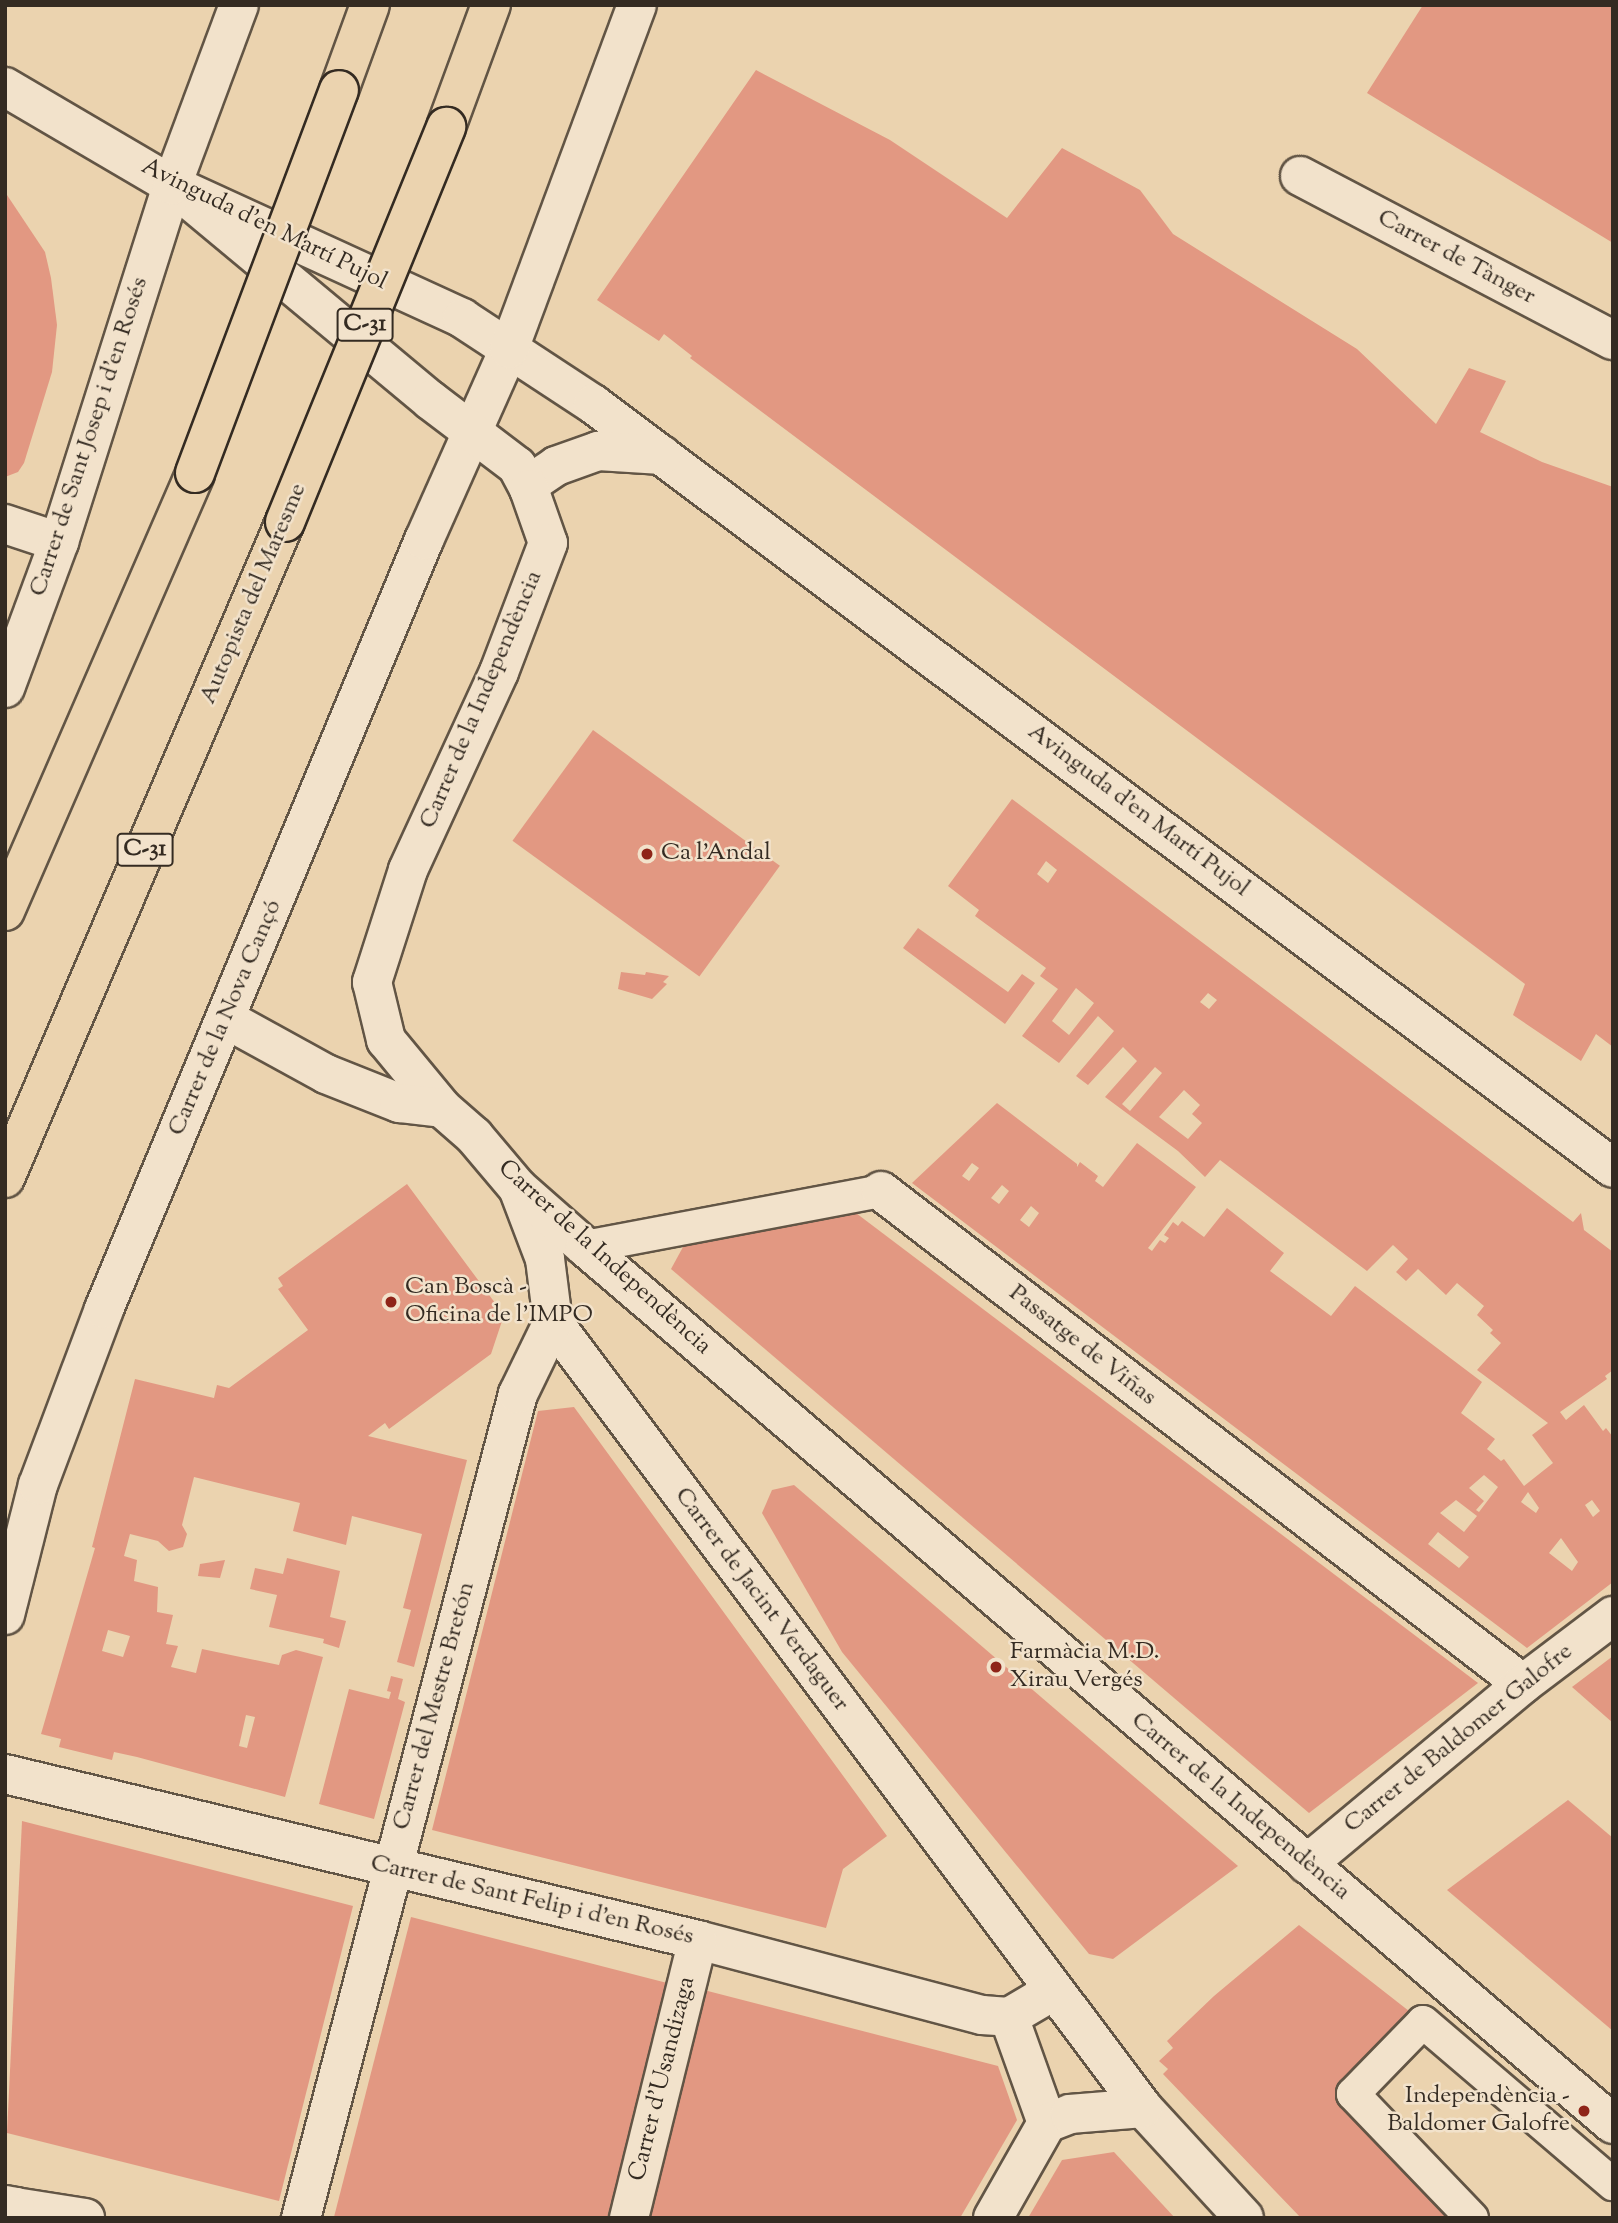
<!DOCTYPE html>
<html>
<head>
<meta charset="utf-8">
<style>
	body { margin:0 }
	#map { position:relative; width:1618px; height:2223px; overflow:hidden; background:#ebd3af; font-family:"Sorts Mill Goudy",serif }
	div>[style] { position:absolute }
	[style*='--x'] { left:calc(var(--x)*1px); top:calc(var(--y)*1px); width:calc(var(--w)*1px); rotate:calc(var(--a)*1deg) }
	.building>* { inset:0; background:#e29882; transform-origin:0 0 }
	.roads { filter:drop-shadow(2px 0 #625545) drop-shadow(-2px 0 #625545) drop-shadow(0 2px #625545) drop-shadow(0 -2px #625545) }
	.pedestrian>* { height:32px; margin:-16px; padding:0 16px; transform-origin:16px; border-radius:16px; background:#f2e2cb }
	.minor>* { height:38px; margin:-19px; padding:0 19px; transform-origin:19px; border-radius:19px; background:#f2e2cb }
	.tertiary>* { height:38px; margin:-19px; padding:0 19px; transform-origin:19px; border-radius:19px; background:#f2e2cb }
	.motorway>* { height:38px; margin:-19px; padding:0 19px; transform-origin:19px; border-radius:19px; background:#ebd3af }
	.bridges { filter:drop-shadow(2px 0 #342b22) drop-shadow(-2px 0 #342b22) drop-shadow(0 2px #342b22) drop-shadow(0 -2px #342b22) }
	.motorway-bridge>* { height:38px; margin:-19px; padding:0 19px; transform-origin:19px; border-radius:19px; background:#ebd3af }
	.dots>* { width:19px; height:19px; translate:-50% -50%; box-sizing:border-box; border:4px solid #f2e2cb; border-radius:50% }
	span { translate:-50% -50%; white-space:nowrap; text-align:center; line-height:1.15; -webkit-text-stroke:5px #f2e2cb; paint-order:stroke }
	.shield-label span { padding:2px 5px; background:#f2e2cb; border:2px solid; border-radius:5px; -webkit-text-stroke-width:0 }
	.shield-label { font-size:23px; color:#342b22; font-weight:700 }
	.street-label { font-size:24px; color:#342b22 }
	.poi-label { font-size:24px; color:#342b22 }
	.left { translate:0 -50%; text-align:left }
	.right { translate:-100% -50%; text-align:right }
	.frame { position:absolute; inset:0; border:7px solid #342b22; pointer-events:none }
</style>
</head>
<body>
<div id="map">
	<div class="building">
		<div style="clip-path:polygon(1423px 5px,1613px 5px,1613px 243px,1367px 93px)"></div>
		<div style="clip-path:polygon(756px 70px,890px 140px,1007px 218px,1062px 148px,1140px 190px,1173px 234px,1357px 349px,1436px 424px,1469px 368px,1506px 381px,1480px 432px,1542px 462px,1613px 487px,1613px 1047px,1596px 1034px,1581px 1061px,1513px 1015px,1525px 984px,690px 358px,692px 356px,664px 334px,659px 341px,597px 300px)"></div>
		<div style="clip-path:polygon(5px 192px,45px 252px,51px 278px,57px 325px,52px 372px,24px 463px,18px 472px,5px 477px)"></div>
		<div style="left:593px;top:730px;width:231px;height:137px;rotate:36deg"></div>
		<div style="clip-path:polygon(evenodd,1012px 799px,1573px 1222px,1581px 1213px,1584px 1230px,1613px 1252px,1613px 1370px,1605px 1376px,1607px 1379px,1560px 1412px,1566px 1420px,1584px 1405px,1603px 1431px,1606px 1428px,1613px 1437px,1613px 1582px,1527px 1648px,912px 1183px,997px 1103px,1077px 1164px,1077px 1167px,1080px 1162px,1098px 1176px,1095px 1181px,1103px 1187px,1137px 1143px,1196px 1187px,1148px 1248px,1152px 1251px,1160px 1240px,1165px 1243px,1169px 1238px,1164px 1235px,1173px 1222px,1178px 1226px,1182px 1221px,1204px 1237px,1227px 1208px,1284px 1253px,1270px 1271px,1331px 1316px,1355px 1286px,1482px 1382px,1461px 1413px,1495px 1439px,1487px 1449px,1501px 1461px,1504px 1459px,1524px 1486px,1553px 1463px,1532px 1435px,1548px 1423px,1477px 1370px,1501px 1343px,1490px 1333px,1493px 1330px,1477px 1315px,1484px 1306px,1457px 1283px,1446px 1295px,1418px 1269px,1406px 1281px,1396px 1272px,1408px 1259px,1393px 1245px,1367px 1271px,1220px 1160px,1205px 1177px,1178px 1151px,1105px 1097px,1137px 1061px,1123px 1047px,1088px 1085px,1076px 1076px,1114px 1031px,1098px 1016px,1059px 1063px,1022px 1036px,1058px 989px,1040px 976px,1046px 968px,975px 916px,979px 910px,948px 886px,1012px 799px,1046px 861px,1057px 870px,1048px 883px,1037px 874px,1046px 861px,1012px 799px,1076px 988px,1094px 1003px,1069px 1035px,1052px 1021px,1076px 988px,1012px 799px,1208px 993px,1217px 1000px,1209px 1009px,1200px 1002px,1208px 993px,1012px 799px,1155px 1067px,1162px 1073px,1130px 1111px,1122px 1104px,1155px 1067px,1012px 799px,1184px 1090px,1200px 1105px,1192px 1114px,1202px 1123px,1188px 1139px,1159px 1117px,1184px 1090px,1012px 799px,972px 1163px,979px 1168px,969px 1181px,962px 1176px,972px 1163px,1012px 799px,1002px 1185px,1009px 1191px,999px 1204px,991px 1198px,1002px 1185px,1012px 799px,1031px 1206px,1039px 1213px,1029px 1227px,1020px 1220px,1031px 1206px,1012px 799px,1484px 1475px,1498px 1487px,1479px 1512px,1476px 1510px,1484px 1501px,1469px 1488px,1484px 1475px,1012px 799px,1528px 1492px,1539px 1508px,1536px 1513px,1521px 1502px,1528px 1492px,1012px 799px,1456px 1500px,1477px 1516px,1464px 1532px,1440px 1513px,1456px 1500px,1012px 799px,1592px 1500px,1600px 1511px,1593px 1517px,1585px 1505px,1592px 1500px,1012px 799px,1438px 1532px,1469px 1557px,1459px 1568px,1428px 1544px,1438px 1532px,1012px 799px,1561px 1538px,1578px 1562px,1572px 1571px,1549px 1553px,1561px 1538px)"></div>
		<div style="clip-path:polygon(918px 928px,1008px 992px,1022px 974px,1035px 983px,1005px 1024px,903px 948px)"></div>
		<div style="clip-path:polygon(621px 972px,645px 975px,646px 972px,669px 976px,663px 982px,667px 984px,652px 999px,618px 989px)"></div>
		<div style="clip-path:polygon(evenodd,407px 1184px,501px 1311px,502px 1321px,491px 1354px,389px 1429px,385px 1423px,368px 1436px,467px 1460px,414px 1667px,397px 1662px,411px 1610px,403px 1608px,422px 1534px,352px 1516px,346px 1545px,293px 1531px,300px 1503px,194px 1477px,182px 1525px,187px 1534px,183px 1547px,169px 1551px,158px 1541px,130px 1534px,124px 1556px,137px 1560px,134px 1581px,158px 1587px,157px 1612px,173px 1615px,166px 1644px,178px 1646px,171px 1667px,196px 1673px,202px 1649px,279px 1665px,282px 1655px,296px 1650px,323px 1657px,285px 1797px,137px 1757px,114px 1752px,112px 1760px,59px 1747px,61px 1739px,41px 1734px,95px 1548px,92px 1547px,135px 1379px,214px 1398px,217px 1385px,229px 1388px,308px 1330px,278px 1289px,283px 1286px,278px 1278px,407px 1184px,108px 1630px,130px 1636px,123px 1657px,102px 1651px,108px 1630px,407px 1184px,246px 1715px,255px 1717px,247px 1748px,239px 1746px,246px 1715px)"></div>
		<div style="clip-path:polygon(848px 1207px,1478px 1683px,1309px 1813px,671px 1269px,689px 1236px)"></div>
		<div style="clip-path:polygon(574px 1407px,887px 1836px,843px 1869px,826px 1928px,432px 1830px,538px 1411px)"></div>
		<div style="clip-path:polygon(794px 1485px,1238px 1866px,1113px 1959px,1089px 1954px,842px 1652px,762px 1513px,772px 1490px)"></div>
		<div style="clip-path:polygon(287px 1558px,340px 1571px,330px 1617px,346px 1621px,339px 1648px,323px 1643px,324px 1639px,269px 1627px,277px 1595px,250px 1589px,255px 1568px,283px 1574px)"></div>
		<div style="clip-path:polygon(225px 1560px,220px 1578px,198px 1576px,200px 1564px)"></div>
		<div style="clip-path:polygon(1613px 1656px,1613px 1723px,1572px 1687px)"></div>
		<div style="clip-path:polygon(391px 1676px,403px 1679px,398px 1699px,405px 1702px,374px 1819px,319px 1804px,349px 1689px,389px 1699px,391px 1692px,387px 1691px)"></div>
		<div style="clip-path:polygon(1568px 1800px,1613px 1838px,1613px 2031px,1447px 1890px)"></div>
		<div style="clip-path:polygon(22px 1821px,353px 1906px,279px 2201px,7px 2133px)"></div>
		<div style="clip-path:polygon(411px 1917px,671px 1984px,614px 2218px,334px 2217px)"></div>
		<div style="clip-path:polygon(1299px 1925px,1423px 2022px,1353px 2094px,1472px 2218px,1301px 2218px,1163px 2074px,1168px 2069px,1159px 2061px,1173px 2048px,1167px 2041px,1214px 1996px)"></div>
		<div style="clip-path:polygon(700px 1989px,998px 2066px,1017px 2120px,960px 2218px,645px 2218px)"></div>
		<div style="clip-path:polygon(1114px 2152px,1175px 2218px,1028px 2218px,1062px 2160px)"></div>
	</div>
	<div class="roads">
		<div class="pedestrian">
			<div style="--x:585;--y:1247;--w:301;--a:-10.7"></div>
			<div style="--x:1472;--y:2218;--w:172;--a:-133.8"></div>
			<div style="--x:1353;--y:2094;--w:100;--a:-45.8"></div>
			<div style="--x:1423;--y:2022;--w:250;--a:40.5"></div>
		</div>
		<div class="minor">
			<div style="--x:5;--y:87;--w:194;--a:30.4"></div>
			<div style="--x:172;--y:185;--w:319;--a:24.6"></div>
			<div style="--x:462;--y:318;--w:157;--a:33.3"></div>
			<div style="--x:593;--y:404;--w:1274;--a:36.83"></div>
			<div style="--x:1300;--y:176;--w:353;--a:27.7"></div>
			<div style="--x:529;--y:489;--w:6;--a:-72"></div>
			<div style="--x:531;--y:483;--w:30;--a:-34"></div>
			<div style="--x:556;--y:466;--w:45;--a:-19.7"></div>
			<div style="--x:598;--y:451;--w:64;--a:3.6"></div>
			<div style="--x:5;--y:524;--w:57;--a:18.4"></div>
			<div style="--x:518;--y:1188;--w:76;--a:69.2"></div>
			<div style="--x:545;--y:1259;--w:64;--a:82.8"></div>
			<div style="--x:553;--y:1322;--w:983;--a:53.11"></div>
			<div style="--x:1143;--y:2108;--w:149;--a:47.4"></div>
			<div style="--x:881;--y:1191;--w:809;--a:37.52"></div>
			<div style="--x:5;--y:1615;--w:134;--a:-75.8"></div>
			<div style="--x:38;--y:1485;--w:188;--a:-69.4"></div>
			<div style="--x:104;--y:1309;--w:833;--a:-67.41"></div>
			<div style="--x:424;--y:540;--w:209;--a:-66"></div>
			<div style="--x:509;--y:349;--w:367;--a:-69.6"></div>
			<div style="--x:5;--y:1774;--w:713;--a:13.47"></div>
			<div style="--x:698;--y:1940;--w:294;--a:14.8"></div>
			<div style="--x:982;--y:2015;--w:27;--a:4"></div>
			<div style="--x:1009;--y:2017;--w:51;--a:-30.6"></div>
			<div style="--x:1307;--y:1864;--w:281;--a:-39.8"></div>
			<div style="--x:1523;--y:1684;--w:113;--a:-37.1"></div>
			<div style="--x:1009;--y:2017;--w:113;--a:70.3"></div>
			<div style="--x:11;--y:2218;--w:12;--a:-70"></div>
			<div style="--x:15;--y:2207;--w:71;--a:8.9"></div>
			<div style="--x:301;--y:2218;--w:852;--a:-75.25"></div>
			<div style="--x:518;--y:1394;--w:80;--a:-64.1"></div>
			<div style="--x:629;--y:2218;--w:286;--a:-76.1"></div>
			<div style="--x:993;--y:2218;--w:109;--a:-60.4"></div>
			<div style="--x:1047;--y:2123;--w:25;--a:-21"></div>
			<div style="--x:1070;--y:2114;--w:73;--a:-4.7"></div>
		</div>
		<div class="tertiary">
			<div style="--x:172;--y:185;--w:336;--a:39.8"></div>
			<div style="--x:430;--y:400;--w:109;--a:37.2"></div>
			<div style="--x:517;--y:466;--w:26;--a:62"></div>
			<div style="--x:529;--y:489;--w:57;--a:70.6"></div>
			<div style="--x:548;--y:543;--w:138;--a:110.8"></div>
			<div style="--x:499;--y:672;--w:218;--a:114.7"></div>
			<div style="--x:408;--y:870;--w:118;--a:107.8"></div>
			<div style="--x:372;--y:982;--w:60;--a:76.4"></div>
			<div style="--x:386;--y:1040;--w:88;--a:50.5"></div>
			<div style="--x:442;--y:1108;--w:43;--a:41.2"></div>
			<div style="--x:474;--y:1136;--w:68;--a:49.8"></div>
			<div style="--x:518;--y:1188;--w:89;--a:41.4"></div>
			<div style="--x:585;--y:1247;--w:1351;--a:40.47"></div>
			<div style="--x:5;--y:688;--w:156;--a:-69.7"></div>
			<div style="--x:59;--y:542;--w:374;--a:-72.4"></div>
			<div style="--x:172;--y:185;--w:192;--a:-69.6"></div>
			<div style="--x:226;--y:1019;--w:114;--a:28.8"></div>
			<div style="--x:326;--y:1074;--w:79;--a:21.7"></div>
			<div style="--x:399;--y:1103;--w:43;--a:6.6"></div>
			<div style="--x:5;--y:2205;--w:10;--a:11"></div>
		</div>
		<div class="motorway">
			<div style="--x:339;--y:90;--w:90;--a:-70"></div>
			<div style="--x:446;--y:127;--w:130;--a:-69.8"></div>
			<div style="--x:5;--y:911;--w:477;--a:-66.5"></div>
			<div style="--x:5;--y:1178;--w:713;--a:-66.89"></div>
		</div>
	</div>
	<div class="bridges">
		<div class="motorway-bridge">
			<div style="--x:195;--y:473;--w:409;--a:-69.4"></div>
			<div style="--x:285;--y:522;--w:427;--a:-67.8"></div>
		</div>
	</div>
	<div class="dots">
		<div style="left:647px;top:854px;background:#8f2418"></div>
		<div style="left:391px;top:1302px;background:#8f2418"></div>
		<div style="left:996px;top:1667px;background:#8f2418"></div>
		<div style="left:1584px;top:2111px;background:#8f2418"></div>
	</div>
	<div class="shield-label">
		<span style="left:365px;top:325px">C-31</span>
		<span style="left:145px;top:850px">C-31</span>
	</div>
	<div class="street-label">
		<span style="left:264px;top:225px;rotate:26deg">Avinguda d'en Martí Pujol</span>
		<span style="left:1456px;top:258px;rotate:28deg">Carrer de Tànger</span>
		<span style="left:90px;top:437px;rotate:-72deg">Carrer de Sant Josep i d'en Rosés</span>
		<span style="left:254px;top:594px;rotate:-67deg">Autopista del Maresme</span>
		<span style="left:482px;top:700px;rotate:-67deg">Carrer de la Independència</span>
		<span style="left:1138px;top:811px;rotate:37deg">Avinguda d'en Martí Pujol</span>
		<span style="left:226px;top:1018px;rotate:-67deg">Carrer de la Nova Cançó</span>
		<span style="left:604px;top:1258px;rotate:42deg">Carrer de la Independència</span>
		<span style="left:1082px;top:1346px;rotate:38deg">Passatge de Viñas</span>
		<span style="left:761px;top:1600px;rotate:53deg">Carrer de Jacint Verdaguer</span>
		<span style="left:435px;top:1706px;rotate:-75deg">Carrer del Mestre Bretón</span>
		<span style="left:1459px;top:1739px;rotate:-39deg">Carrer de Baldomer Galofre</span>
		<span style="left:1240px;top:1807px;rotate:40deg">Carrer de la Independència</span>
		<span style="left:532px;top:1901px;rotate:13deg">Carrer de Sant Felip i d'en Rosés</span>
		<span style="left:663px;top:2079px;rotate:-76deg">Carrer d'Usandizaga</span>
	</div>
	<div class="poi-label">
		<span class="left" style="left:661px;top:854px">Ca l'Andal</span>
		<span class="left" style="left:405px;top:1302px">Can Boscà -<br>Oficina de l'IMPO</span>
		<span class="left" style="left:1010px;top:1667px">Farmàcia M.D.<br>Xirau Vergés</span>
		<span class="right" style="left:1570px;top:2111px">Independència -<br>Baldomer Galofre</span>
	</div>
	<div class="frame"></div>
</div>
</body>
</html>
